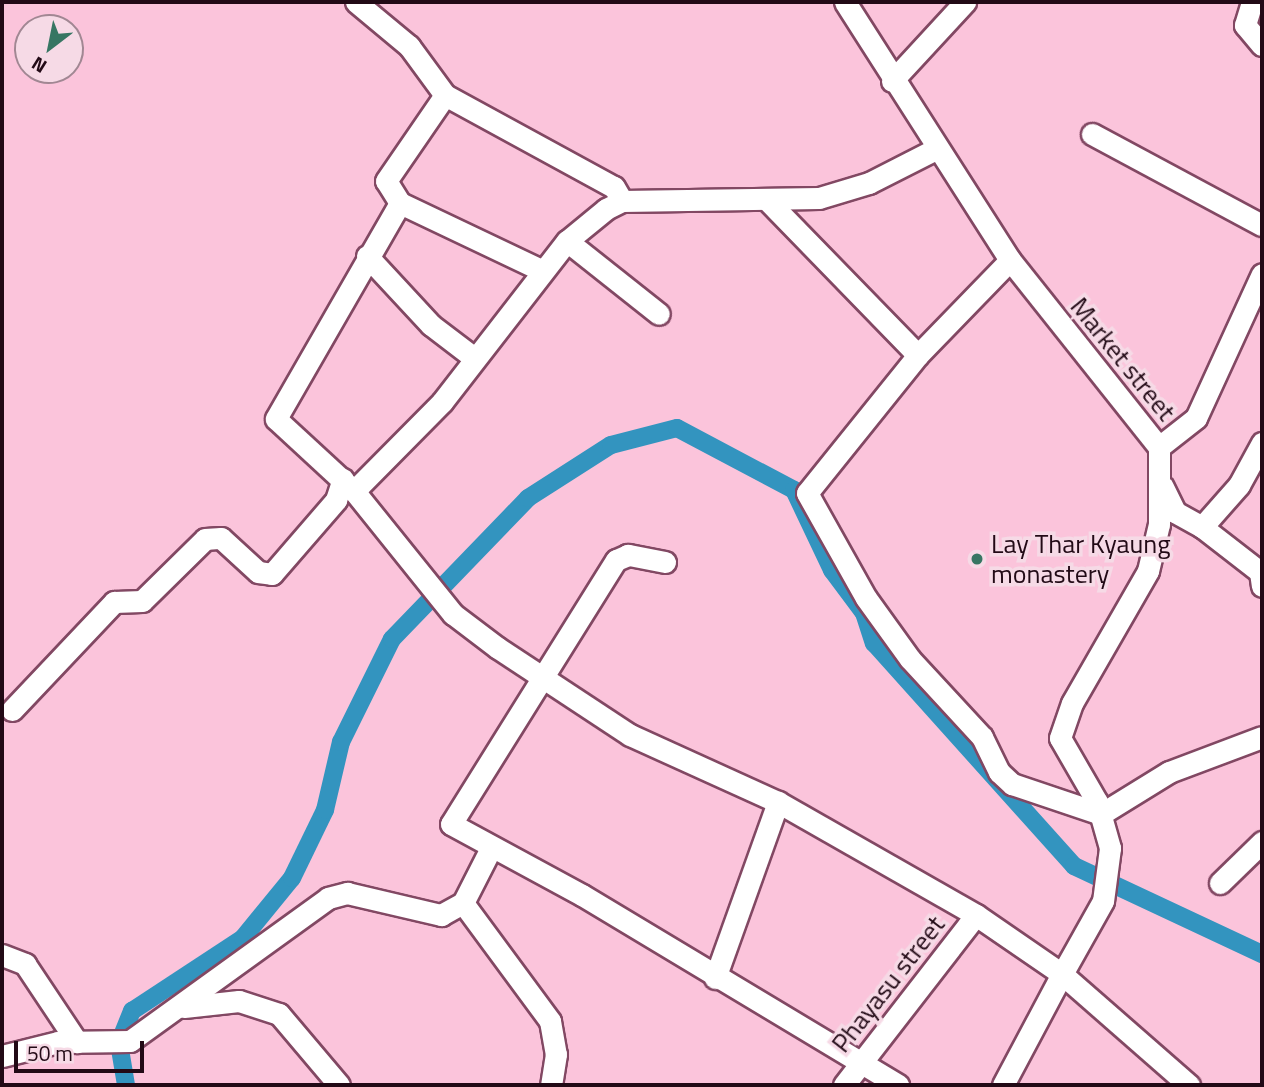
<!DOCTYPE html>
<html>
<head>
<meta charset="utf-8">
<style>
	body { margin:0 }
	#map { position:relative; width:1264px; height:1087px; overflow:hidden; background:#fbc4db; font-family:"Titillium Web",sans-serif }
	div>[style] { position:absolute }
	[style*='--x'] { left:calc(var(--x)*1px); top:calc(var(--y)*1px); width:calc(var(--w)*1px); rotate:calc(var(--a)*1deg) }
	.canal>* { height:18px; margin:-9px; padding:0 9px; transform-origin:9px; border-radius:9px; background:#3394bf }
	.roads { filter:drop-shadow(2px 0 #824863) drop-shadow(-2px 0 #824863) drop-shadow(0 2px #824863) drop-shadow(0 -2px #824863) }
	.minor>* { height:21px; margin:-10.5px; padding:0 10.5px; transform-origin:10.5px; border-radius:10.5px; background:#fff }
	.dots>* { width:19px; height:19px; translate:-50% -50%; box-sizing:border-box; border:4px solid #f6dae6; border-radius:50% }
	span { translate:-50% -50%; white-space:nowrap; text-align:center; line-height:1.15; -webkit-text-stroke:7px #f6dae6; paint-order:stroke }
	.street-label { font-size:26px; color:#220a16 }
	.poi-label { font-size:26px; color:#220a16 }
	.left { translate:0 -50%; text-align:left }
	.frame { position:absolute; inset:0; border:4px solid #220a16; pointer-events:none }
	.north { position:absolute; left:14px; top:14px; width:70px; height:70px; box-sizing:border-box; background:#f6dae6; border:2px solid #a18793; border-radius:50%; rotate:212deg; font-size:19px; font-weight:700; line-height:28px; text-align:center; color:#220a16 }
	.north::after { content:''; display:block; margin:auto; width:24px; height:32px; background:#377663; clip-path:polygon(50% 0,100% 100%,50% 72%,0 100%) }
	.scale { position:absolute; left:14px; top:1041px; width:130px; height:32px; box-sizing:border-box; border:4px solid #220a16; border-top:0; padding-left:9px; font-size:21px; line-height:24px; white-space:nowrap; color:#220a16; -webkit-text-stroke:5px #f6dae6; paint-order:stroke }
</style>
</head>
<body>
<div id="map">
	<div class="canal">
		<div style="--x:126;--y:1085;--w:43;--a:-99.5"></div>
		<div style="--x:119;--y:1043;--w:35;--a:-68"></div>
		<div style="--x:132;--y:1011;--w:133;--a:-33.3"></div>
		<div style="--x:243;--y:938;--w:77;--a:-50.8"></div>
		<div style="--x:292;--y:878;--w:76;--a:-64.1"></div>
		<div style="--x:325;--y:810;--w:70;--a:-76.8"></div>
		<div style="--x:341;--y:742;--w:115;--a:-63.7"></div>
		<div style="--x:392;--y:639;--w:196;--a:-46"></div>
		<div style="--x:528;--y:498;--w:98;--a:-32.6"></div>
		<div style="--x:611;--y:445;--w:68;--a:-14.4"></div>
		<div style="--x:677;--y:428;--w:132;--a:27.9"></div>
		<div style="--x:794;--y:490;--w:89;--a:64.6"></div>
		<div style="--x:832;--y:570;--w:54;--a:53.3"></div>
		<div style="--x:864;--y:613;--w:32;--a:72"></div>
		<div style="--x:874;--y:643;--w:300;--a:48.1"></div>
		<div style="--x:1074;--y:866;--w:208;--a:25.1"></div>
	</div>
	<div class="roads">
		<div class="minor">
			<div style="--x:356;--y:2;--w:69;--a:39.7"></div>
			<div style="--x:409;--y:46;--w:61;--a:53.7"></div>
			<div style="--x:445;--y:95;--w:192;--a:28.6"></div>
			<div style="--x:614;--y:187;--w:16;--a:60"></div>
			<div style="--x:845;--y:2;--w:306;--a:57.4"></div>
			<div style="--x:1010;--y:260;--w:239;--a:51.5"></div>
			<div style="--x:1159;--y:447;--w:77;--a:90"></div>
			<div style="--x:1159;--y:524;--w:48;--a:103.2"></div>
			<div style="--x:1148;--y:571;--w:152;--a:119.9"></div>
			<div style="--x:1072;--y:703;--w:37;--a:109"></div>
			<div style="--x:1060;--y:738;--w:74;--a:60"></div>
			<div style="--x:1097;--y:802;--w:48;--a:74.2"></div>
			<div style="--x:1110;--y:848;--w:53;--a:97.5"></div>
			<div style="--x:1103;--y:901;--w:84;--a:119.3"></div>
			<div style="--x:1062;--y:974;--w:169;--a:41.2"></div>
			<div style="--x:1252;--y:2;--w:24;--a:107"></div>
			<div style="--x:1245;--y:25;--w:26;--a:50"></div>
			<div style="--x:892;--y:81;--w:108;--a:-47.3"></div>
			<div style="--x:1092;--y:134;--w:193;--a:28.2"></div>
			<div style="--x:768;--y:201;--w:215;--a:45.8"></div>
			<div style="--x:918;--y:355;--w:132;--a:-45.9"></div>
			<div style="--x:400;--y:203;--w:26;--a:-122"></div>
			<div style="--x:386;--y:181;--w:104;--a:-55.5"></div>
			<div style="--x:567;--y:241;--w:117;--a:38.4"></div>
			<div style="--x:367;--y:256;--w:94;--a:47.2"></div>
			<div style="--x:431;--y:325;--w:53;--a:37.3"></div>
			<div style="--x:541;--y:270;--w:156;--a:-154.6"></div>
			<div style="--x:400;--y:203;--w:249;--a:119.9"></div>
			<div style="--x:276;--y:419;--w:106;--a:42.7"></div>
			<div style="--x:354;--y:491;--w:158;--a:51.2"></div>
			<div style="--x:453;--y:614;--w:56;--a:37.1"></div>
			<div style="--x:498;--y:648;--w:158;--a:33.4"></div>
			<div style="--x:630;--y:735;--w:162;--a:24.4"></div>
			<div style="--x:778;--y:802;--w:228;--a:29.7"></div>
			<div style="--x:976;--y:915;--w:104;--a:34.5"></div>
			<div style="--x:1062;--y:974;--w:126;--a:118"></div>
			<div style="--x:918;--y:355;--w:177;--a:128.8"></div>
			<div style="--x:807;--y:493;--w:120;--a:60.7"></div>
			<div style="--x:866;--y:598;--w:75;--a:54.2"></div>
			<div style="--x:910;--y:659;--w:106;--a:47.3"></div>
			<div style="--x:982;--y:737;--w:39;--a:64"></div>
			<div style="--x:999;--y:772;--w:18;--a:43"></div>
			<div style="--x:1012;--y:784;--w:94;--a:18.6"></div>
			<div style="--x:1101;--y:814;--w:80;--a:-31.7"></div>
			<div style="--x:1169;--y:772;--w:99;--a:-20.6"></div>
			<div style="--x:1159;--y:447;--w:47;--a:-38.1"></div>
			<div style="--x:1196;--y:418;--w:158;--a:-65.4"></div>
			<div style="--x:1163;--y:487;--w:28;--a:64"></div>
			<div style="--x:1175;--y:512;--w:31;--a:29"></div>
			<div style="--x:1202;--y:527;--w:56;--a:-48.6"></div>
			<div style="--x:1239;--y:485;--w:48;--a:-61.3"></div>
			<div style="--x:354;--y:491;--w:125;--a:-45.3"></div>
			<div style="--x:442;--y:402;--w:204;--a:-52.2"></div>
			<div style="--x:567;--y:241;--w:50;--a:-39.4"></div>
			<div style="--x:606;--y:209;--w:18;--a:-27"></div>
			<div style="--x:622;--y:201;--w:197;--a:-0.9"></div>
			<div style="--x:819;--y:198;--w:52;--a:-16.7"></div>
			<div style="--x:869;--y:183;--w:73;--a:-26.9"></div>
			<div style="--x:1202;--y:527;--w:73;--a:37.8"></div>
			<div style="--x:1260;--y:572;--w:14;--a:82"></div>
			<div style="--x:665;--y:562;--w:38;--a:-169"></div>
			<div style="--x:628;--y:555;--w:13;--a:157"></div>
			<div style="--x:616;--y:560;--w:311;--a:122"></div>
			<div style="--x:451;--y:824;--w:149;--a:28.5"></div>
			<div style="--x:582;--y:895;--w:369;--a:31"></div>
			<div style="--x:12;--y:710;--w:149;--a:-46.6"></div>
			<div style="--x:114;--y:602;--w:28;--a:-2"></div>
			<div style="--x:142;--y:601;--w:88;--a:-44.5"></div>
			<div style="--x:205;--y:539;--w:16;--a:-4"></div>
			<div style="--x:221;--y:538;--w:50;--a:42.6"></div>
			<div style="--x:258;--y:572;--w:14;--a:8"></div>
			<div style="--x:272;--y:574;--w:98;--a:-49.1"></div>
			<div style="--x:336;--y:500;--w:22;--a:-72"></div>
			<div style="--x:1220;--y:883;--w:59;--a:-44.3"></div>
			<div style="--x:463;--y:903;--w:147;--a:53.6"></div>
			<div style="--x:550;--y:1021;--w:34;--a:80"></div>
			<div style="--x:556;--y:1054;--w:31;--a:99"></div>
			<div style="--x:2;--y:955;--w:25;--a:21"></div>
			<div style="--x:25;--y:964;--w:94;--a:56.3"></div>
			<div style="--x:715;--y:978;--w:187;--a:-70.3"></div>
			<div style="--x:184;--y:1007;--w:55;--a:-6.2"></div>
			<div style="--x:239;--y:1001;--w:42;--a:18"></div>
			<div style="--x:279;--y:1014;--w:93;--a:49.8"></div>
			<div style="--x:2;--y:1056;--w:58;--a:-14"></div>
			<div style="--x:58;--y:1042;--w:72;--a:-0.8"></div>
			<div style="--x:130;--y:1041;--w:244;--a:-35.8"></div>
			<div style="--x:328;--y:898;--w:20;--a:-15"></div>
			<div style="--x:347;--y:893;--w:97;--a:13.2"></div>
			<div style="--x:441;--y:915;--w:25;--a:-29"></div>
			<div style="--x:463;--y:903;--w:62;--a:-63"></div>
			<div style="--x:844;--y:1085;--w:215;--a:-52.2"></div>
		</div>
	</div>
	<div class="dots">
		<div style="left:977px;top:559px;background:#377663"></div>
	</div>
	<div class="street-label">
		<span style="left:1123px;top:359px;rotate:51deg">Market street</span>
		<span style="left:888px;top:984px;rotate:-52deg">Phayasu street</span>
	</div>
	<div class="poi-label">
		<span class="left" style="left:991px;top:559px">Lay Thar Kyaung<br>monastery</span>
	</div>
	<div class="frame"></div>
	<div class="north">N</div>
	<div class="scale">50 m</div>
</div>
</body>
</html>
